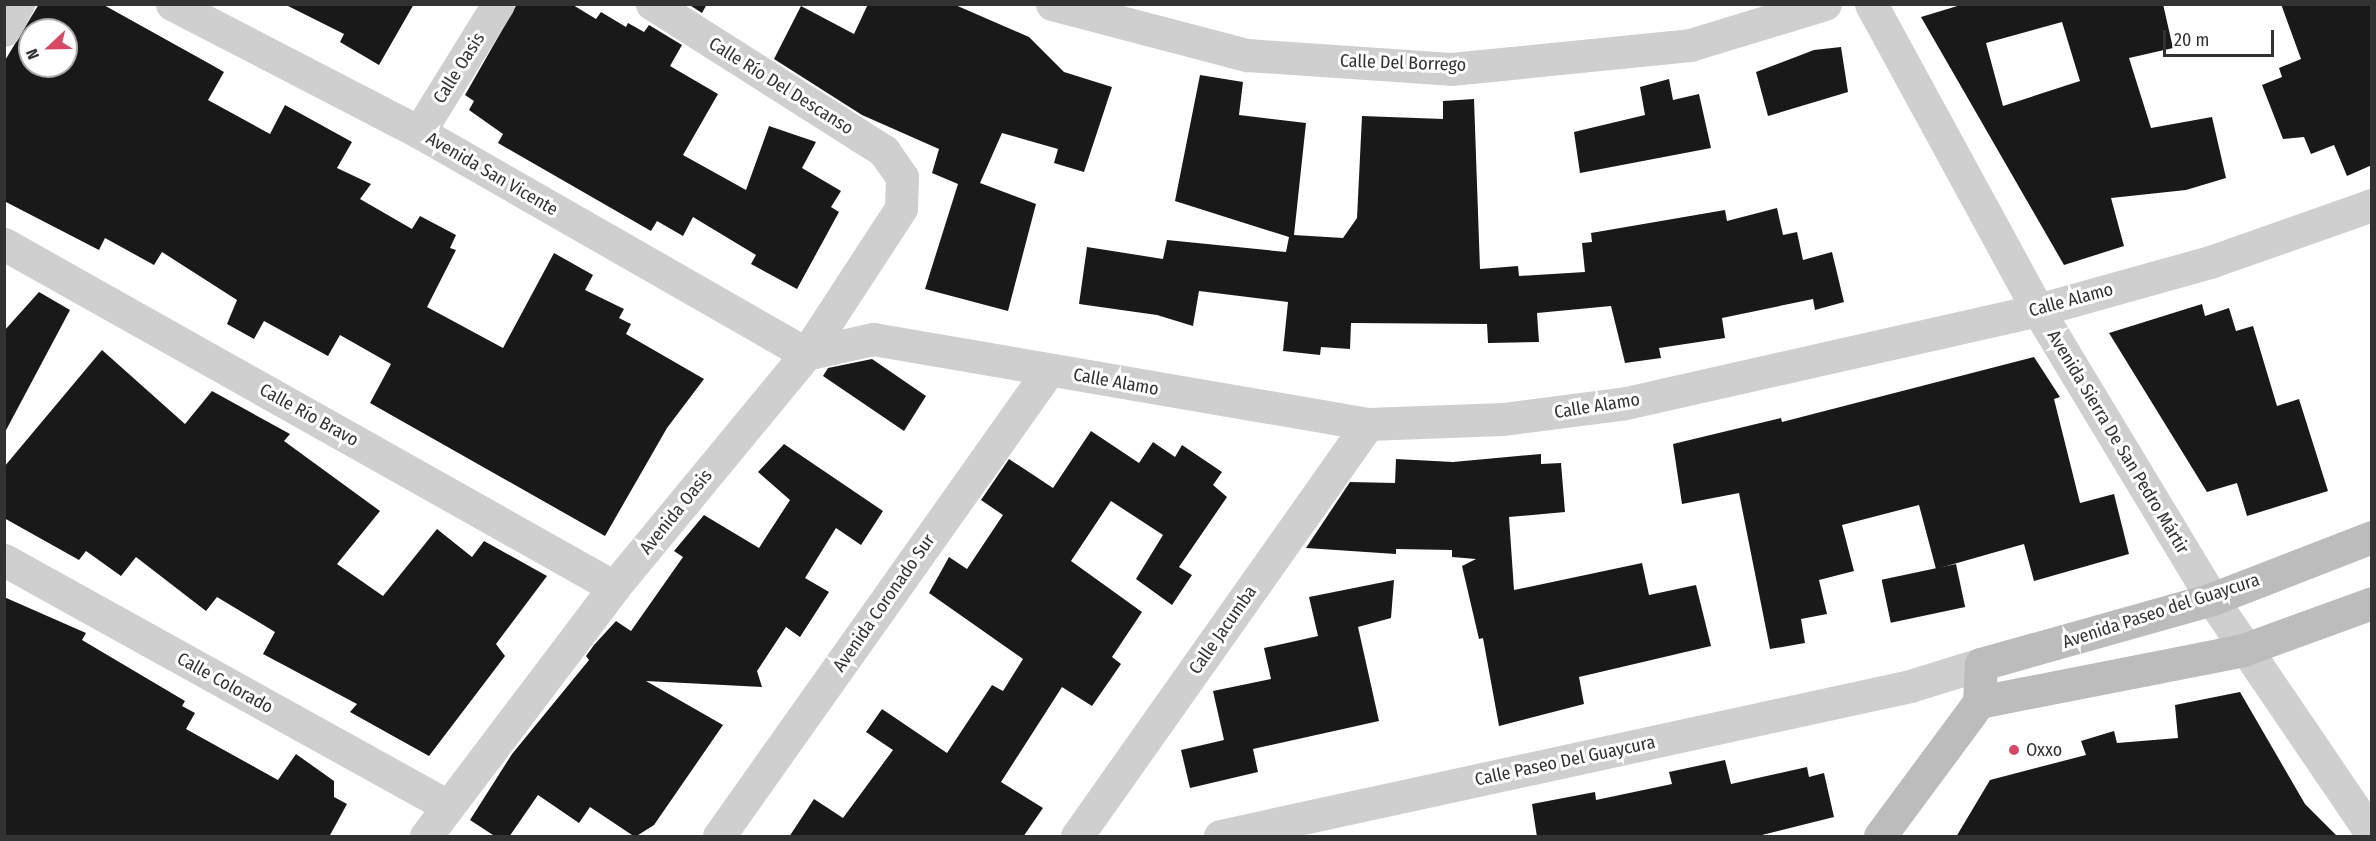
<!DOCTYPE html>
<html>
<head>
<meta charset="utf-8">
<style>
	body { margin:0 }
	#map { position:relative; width:2376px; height:841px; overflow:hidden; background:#fff; font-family:"Fira Sans Condensed",sans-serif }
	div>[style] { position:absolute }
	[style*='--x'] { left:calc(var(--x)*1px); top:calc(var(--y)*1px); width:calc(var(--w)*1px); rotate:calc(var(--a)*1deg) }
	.building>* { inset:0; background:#191919; transform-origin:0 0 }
	.minor>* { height:33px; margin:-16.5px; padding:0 16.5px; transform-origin:16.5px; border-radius:16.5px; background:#cfcfcf }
	.tertiary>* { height:33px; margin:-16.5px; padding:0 16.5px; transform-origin:16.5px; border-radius:16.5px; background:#cfcfcf }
	.secondary>* { height:33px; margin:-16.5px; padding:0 16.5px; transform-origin:16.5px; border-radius:16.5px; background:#bcbcbc }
	.dots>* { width:16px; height:16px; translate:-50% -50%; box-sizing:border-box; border:3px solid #fff; border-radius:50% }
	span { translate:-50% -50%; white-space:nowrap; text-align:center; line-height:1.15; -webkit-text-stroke:6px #fff; paint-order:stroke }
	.street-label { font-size:18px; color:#323232 }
	.poi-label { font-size:18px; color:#323232 }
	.left { translate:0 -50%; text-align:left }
	.frame { position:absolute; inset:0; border:6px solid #323232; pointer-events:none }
	.north { position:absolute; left:18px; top:18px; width:60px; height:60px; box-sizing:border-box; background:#fff; border:2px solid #adadad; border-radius:50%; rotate:248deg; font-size:16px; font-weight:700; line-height:24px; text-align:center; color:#323232 }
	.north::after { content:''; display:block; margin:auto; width:21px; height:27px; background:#d64863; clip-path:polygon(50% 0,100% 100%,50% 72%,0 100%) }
	.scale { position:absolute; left:2163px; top:30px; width:111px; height:27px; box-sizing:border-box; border:3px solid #323232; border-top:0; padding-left:8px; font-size:18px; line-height:21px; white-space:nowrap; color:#323232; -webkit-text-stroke:4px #fff; paint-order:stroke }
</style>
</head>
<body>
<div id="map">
	<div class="building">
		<div style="clip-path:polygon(evenodd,39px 4px,102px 4px,210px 64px,224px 72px,208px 100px,270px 134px,285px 105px,352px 142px,337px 168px,371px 184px,360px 199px,412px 229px,420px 216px,456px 235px,450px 248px,456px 250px,427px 307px,503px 348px,554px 253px,593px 275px,585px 290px,624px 309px,619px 318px,631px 324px,626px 334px,704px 379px,667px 428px,605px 536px,370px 403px,391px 364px,340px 335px,328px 356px,264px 321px,254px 339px,227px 324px,237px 300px,162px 252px,154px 265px,105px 238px,99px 250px,4px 201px,4px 62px,39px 4px,30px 30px,66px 30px,66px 66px,30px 66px,30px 30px)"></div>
		<div style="clip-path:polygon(284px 4px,414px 4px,379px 65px,340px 42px,344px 34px)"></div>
		<div style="clip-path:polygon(517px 4px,573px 5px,596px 19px,601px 12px,626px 27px,628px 23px,644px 32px,649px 25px,682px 45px,670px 66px,718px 94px,683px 155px,746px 190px,769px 126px,816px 142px,802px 168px,841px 191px,831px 207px,839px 212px,797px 289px,751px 264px,756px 255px,693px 217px,683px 236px,657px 221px,651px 231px,498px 143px,503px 134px,469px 110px,474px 101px,465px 95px)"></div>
		<div style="clip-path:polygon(688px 4px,707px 4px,702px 13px)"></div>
		<div style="clip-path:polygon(868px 4px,953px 4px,1029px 37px,1064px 72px,1112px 87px,1084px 172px,1054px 163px,1058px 149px,1002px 133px,980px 183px,1036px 204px,1008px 311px,925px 289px,958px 184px,932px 173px,939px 149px,862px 115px,774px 59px,801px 6px,854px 34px)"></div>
		<div style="clip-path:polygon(evenodd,1964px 4px,2163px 4px,2173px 48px,2129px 58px,2151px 128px,2212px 117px,2226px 178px,2186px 190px,2111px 198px,2124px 246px,2064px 265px,1921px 17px,1964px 4px,2062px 22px,2080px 81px,2003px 106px,1986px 43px,2062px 22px)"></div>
		<div style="clip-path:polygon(2281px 4px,2372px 4px,2372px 165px,2347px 176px,2334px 145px,2311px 154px,2304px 137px,2283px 139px,2262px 85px,2282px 77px,2279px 68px,2301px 59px)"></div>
		<div style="clip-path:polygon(1841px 47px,1848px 92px,1768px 116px,1756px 72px,1814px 50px)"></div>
		<div style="clip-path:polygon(1200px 75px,1243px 82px,1239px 115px,1306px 123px,1294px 235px,1343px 238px,1357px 218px,1362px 116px,1443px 119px,1443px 101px,1474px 99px,1480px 269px,1518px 266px,1519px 276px,1585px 272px,1582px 243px,1592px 242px,1591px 233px,1725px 210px,1727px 221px,1777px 208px,1783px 235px,1797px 232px,1803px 260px,1832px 252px,1844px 302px,1815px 310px,1813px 299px,1722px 318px,1725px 338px,1659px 348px,1661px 358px,1625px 363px,1611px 306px,1537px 313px,1539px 342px,1488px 343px,1487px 324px,1351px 323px,1350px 349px,1321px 347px,1320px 355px,1283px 351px,1288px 302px,1199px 291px,1193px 326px,1157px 315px,1079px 304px,1087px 247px,1163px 259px,1167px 240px,1286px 252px,1289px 237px,1175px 201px)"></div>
		<div style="clip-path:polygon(1669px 79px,1673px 100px,1699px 94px,1711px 148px,1580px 173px,1574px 132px,1645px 115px,1640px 87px)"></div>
		<div style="clip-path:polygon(39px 292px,70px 310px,4px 434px,4px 331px)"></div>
		<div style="clip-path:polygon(2202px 304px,2205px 316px,2229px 308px,2236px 331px,2253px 326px,2277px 406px,2299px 399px,2328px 491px,2247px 516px,2237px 483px,2207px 492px,2109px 333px)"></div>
		<div style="clip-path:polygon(102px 350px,185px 424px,212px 391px,290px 434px,284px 441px,380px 511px,337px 564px,383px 596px,437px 529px,472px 557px,484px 541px,547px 576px,496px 644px,505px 656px,429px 756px,350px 712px,357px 704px,263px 654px,275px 632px,217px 597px,206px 611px,136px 557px,121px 576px,86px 551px,79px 560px,4px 518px,4px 467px)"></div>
		<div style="clip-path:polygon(2034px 357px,2060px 397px,2054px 399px,2080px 503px,2114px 494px,2129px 554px,2034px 581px,2024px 544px,1936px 569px,1919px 505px,1842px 525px,1854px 571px,1819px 580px,1827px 614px,1801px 619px,1805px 643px,1770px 649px,1739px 493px,1682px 504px,1673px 444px,1781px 418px,1782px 422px)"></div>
		<div style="clip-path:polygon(872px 359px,926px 396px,904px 431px,823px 376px,828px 368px)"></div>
		<div style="clip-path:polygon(1091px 431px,1139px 463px,1153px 442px,1175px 457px,1182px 445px,1222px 472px,1213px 485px,1227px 497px,1179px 567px,1192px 575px,1172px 605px,1136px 579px,1163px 535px,1111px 501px,1071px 561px,1142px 612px,1112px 657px,1121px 664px,1092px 706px,1062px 687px,1001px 782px,1043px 808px,1023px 837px,789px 837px,814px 799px,843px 818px,893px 750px,866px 732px,882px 709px,947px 753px,992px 685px,1003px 691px,1023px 659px,929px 593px,949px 557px,967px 569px,1003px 515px,981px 500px,1009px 459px,1053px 488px)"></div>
		<div style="clip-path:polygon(784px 444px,883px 511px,861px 545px,836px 528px,805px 578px,829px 592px,800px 637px,786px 627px,757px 671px,762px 687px,646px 681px,723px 725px,654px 825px,635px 837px,590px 807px,579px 823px,538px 795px,509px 837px,496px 837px,470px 820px,512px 754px,589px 660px,586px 656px,594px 645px,616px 621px,631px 631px,683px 557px,674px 551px,704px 515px,759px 548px,790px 500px,758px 472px)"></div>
		<div style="clip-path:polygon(1541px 454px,1541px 464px,1561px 463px,1565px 512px,1509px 517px,1514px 590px,1642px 563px,1649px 595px,1696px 585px,1711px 646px,1579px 677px,1584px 704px,1499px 726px,1483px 638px,1479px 639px,1462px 566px,1476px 559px,1452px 557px,1452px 550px,1396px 549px,1396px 554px,1306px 548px,1350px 482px,1395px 483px,1396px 459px,1453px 462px)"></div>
		<div style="left:1956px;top:564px;width:44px;height:76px;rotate:78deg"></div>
		<div style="clip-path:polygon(1394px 580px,1391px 618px,1358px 627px,1379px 721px,1253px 749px,1258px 772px,1190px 788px,1181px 750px,1224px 740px,1213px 691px,1271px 679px,1264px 648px,1318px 636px,1309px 597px)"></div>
		<div style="clip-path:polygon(4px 597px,86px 633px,82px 640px,185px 701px,182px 706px,195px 713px,186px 729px,278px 780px,296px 754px,334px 781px,334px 797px,347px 804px,329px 837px,4px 837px)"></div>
		<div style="clip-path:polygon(2240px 692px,2305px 804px,2338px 837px,1956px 837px,1990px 780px,2086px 755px,2081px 741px,2114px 731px,2117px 743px,2178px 738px,2175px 705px)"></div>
		<div style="clip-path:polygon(1725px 760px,1731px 784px,1807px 767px,1809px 777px,1824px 773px,1834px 817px,1754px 837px,1537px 837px,1532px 804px,1595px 792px,1596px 800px,1672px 784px,1669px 772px)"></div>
	</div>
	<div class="minor">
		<div style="--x:1052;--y:4;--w:202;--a:14.7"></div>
		<div style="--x:1247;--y:55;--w:204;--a:3.9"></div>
		<div style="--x:1451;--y:69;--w:240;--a:-5.7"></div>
		<div style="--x:1690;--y:45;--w:141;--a:-16.9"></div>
		<div style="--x:4;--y:30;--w:30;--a:-62"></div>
		<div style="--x:419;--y:132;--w:150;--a:-58.3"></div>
		<div style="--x:4;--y:244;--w:700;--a:29.35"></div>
		<div style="--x:4;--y:560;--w:505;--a:29"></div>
		<div style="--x:426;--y:836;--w:312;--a:-52.9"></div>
		<div style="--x:614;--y:587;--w:302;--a:-50.5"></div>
		<div style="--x:806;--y:354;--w:174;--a:-56.9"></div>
		<div style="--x:901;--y:208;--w:31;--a:-88"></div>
		<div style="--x:902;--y:177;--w:32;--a:-125"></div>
		<div style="--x:884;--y:151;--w:275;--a:-147.6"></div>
		<div style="--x:719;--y:836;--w:571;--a:-54.7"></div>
		<div style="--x:1077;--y:836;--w:504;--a:-54.77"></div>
		<div style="--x:1220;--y:836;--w:706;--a:-12.26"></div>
		<div style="--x:1910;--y:686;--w:74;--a:-17.2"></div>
	</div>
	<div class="tertiary">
		<div style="--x:172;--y:4;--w:278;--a:27.4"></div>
		<div style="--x:419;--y:132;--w:446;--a:29.8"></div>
		<div style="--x:806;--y:354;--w:69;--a:-12.6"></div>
		<div style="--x:873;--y:339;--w:502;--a:9.74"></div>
		<div style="--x:1368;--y:424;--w:135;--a:-2.1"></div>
		<div style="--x:1503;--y:419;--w:124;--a:-7.4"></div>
		<div style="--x:1626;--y:403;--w:422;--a:-12.7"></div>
		<div style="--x:2038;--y:310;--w:179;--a:-15.6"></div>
		<div style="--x:2210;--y:262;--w:172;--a:-19.4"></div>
		<div style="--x:1871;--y:4;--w:349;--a:61.4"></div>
		<div style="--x:2038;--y:310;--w:337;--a:58.9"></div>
		<div style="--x:2212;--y:599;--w:284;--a:55.8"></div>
	</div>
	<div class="secondary">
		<div style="--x:1979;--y:702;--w:269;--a:-11.1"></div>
		<div style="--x:2243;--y:650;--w:137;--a:-20"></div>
		<div style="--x:1880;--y:836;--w:167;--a:-53.5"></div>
		<div style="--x:1979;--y:702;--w:38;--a:-87"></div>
		<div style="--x:1981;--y:664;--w:240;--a:-15.7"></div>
		<div style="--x:2212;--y:599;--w:172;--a:-21.2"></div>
	</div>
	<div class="dots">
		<div style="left:2014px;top:750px;background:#d64863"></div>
	</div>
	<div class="street-label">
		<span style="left:1403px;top:63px;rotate:2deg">Calle Del Borrego</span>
		<span style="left:459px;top:68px;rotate:-58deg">Calle Oasis</span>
		<span style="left:781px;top:86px;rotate:32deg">Calle Río Del Descanso</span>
		<span style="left:492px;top:174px;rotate:30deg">Avenida San Vicente</span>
		<span style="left:2071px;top:300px;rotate:-15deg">Calle Alamo</span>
		<span style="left:1116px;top:382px;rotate:10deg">Calle Alamo</span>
		<span style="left:1597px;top:406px;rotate:-9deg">Calle Alamo</span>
		<span style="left:309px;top:415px;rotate:29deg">Calle Río Bravo</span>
		<span style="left:2118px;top:442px;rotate:59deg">Avenida Sierra De San Pedro Mártir</span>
		<span style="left:676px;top:512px;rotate:-51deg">Avenida Oasis</span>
		<span style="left:884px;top:603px;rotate:-55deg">Avenida Coronado Sur</span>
		<span style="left:2161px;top:611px;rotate:-18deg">Avenida Paseo del Guaycura</span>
		<span style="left:1223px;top:630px;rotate:-55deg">Calle Jacumba</span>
		<span style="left:225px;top:683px;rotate:29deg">Calle Colorado</span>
		<span style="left:1565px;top:761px;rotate:-12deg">Calle Paseo Del Guaycura</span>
	</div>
	<div class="poi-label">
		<span class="left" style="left:2026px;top:750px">Oxxo</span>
	</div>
	<div class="frame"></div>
	<div class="north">N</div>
	<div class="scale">20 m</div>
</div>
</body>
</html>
